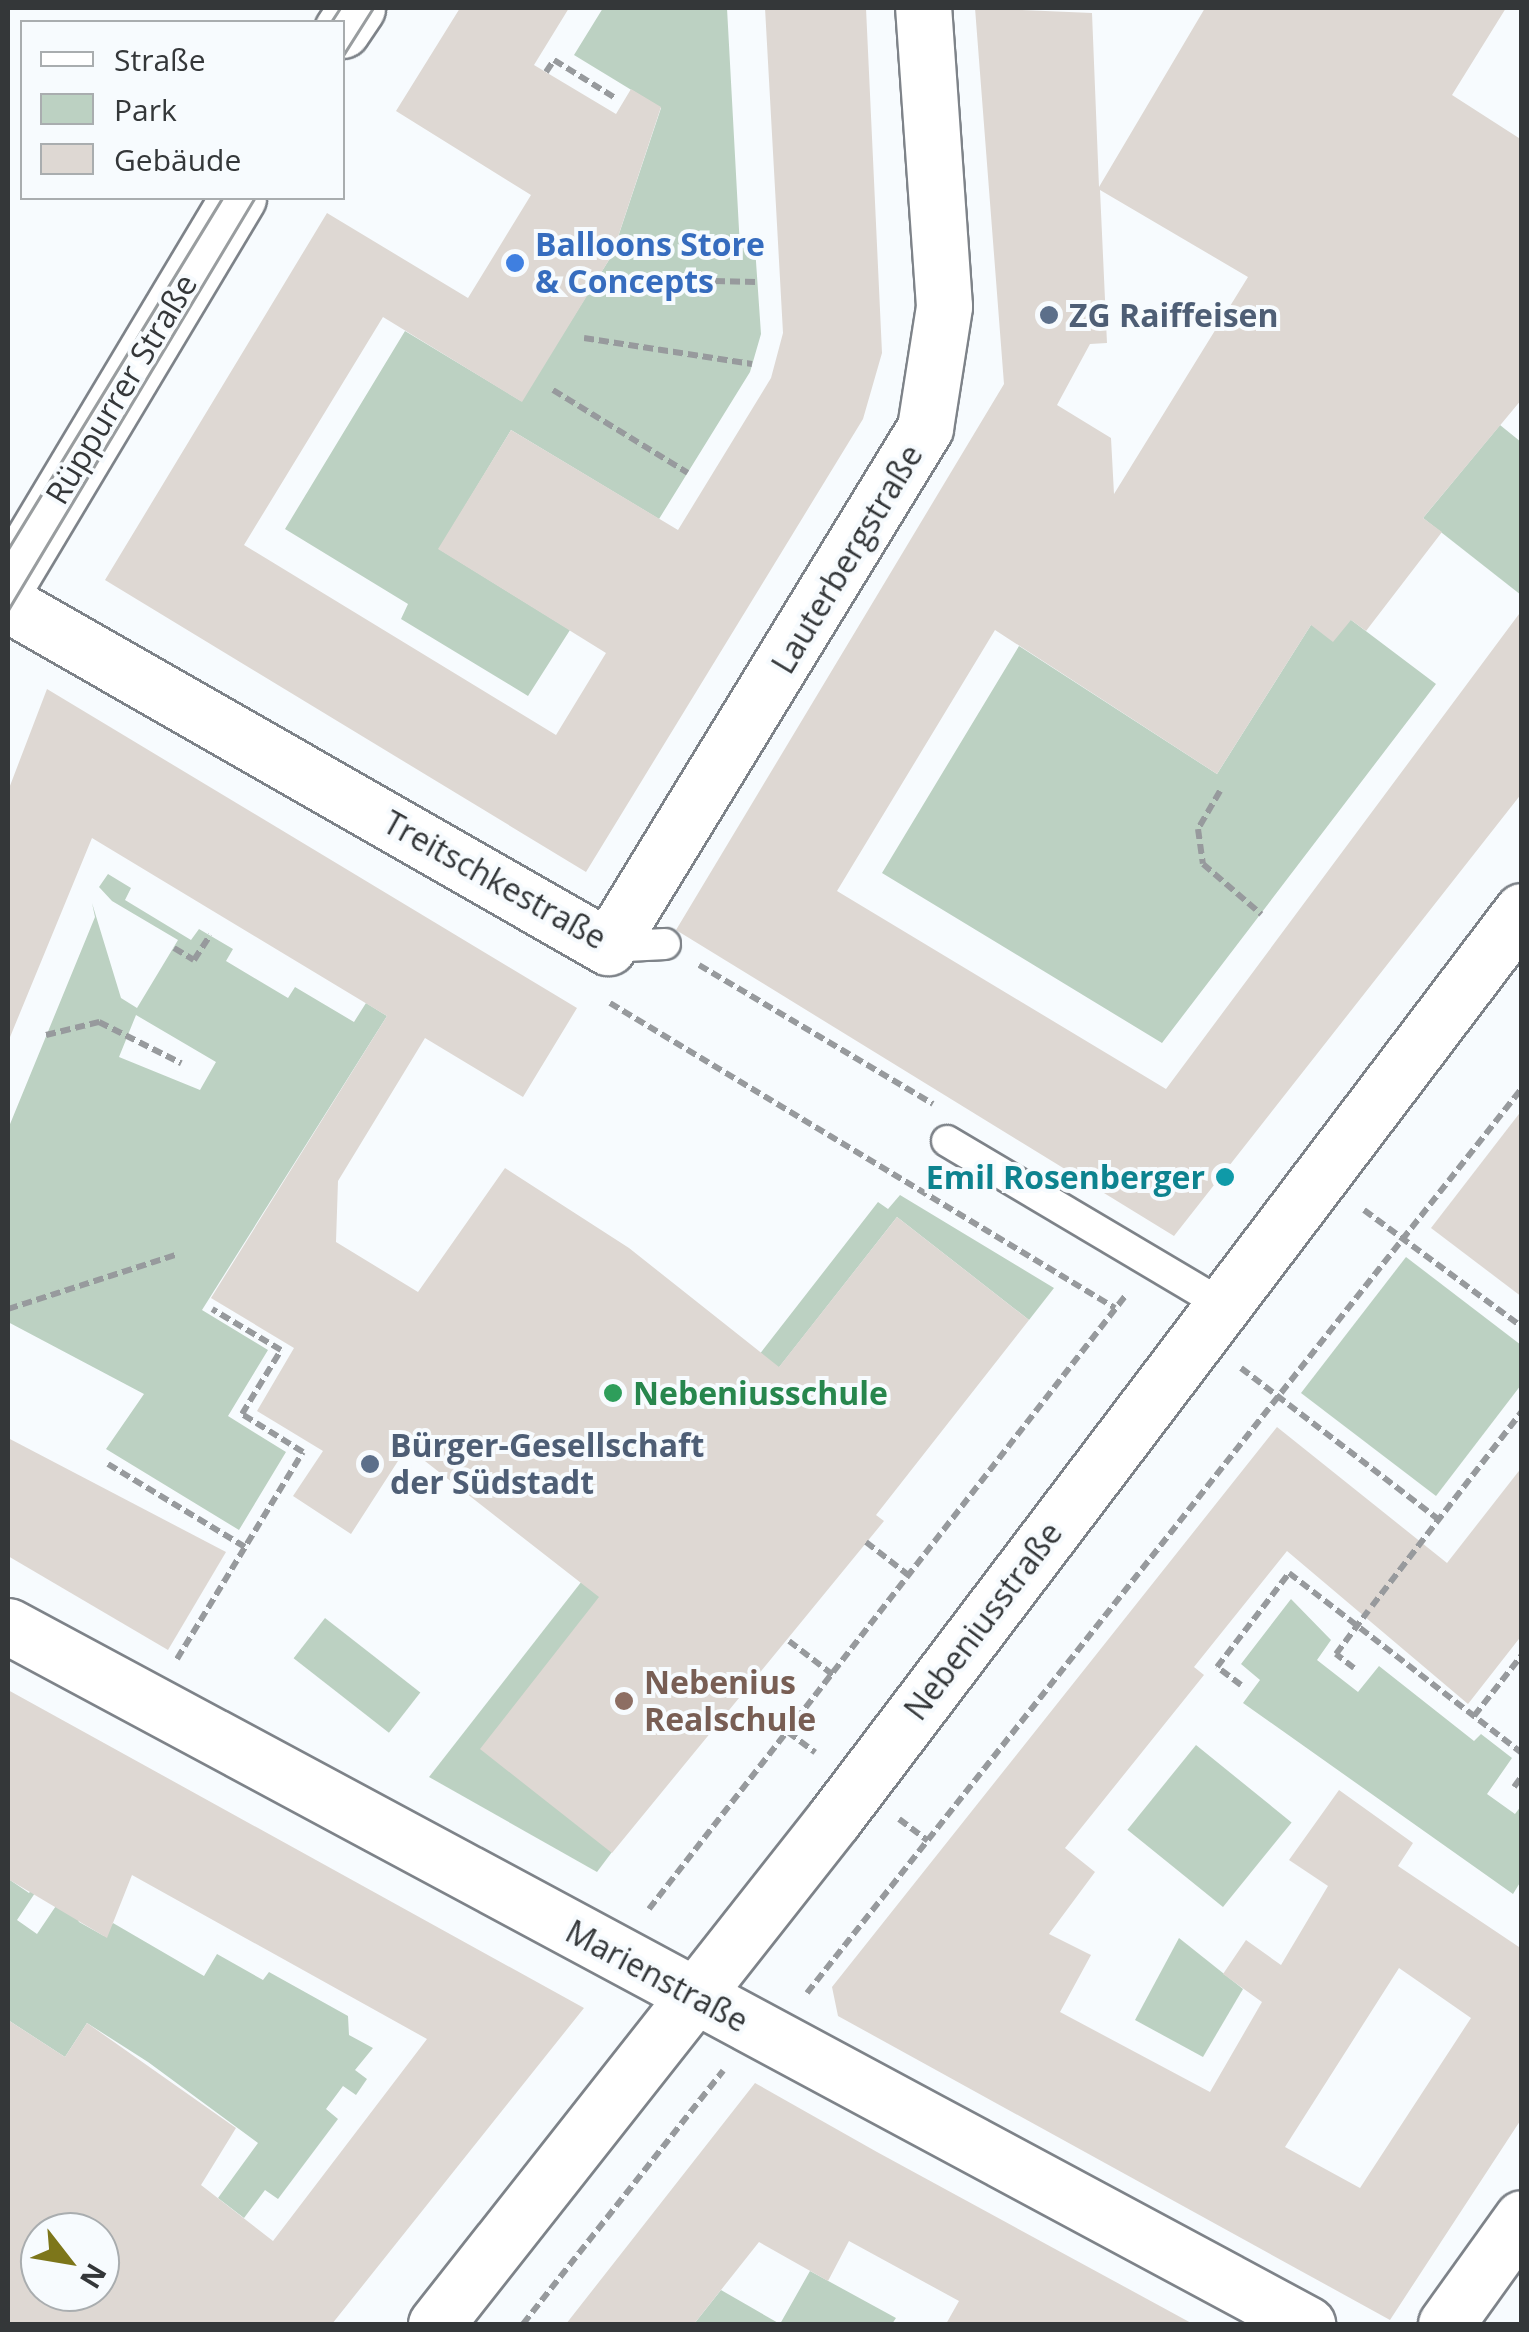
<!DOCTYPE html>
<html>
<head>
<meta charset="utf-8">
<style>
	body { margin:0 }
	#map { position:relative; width:1529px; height:2332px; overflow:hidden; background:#f7fbfe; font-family:"Open Sans",sans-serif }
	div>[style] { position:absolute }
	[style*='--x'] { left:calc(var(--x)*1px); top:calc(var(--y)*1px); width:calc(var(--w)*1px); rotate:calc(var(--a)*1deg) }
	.green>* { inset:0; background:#bcd1c2; transform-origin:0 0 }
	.building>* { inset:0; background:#ded8d3 }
	.path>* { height:6px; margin-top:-3px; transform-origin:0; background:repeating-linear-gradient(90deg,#979a9d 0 10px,transparent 0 15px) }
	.roads { filter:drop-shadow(2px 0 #7e8389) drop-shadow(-2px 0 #7e8389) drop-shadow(0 2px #7e8389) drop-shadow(0 -2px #7e8389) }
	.service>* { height:30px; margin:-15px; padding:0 15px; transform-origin:15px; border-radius:15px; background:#fff }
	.minor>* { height:55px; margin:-27.5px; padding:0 27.5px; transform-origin:27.5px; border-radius:27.5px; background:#fff }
	.tertiary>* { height:55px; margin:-27.5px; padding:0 27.5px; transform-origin:27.5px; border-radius:27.5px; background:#fff }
	.tram>* { height:2.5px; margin:-1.25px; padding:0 1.25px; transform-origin:1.25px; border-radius:1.25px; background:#999d9f }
	.dots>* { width:28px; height:28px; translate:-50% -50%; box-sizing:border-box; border:5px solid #f7fbfe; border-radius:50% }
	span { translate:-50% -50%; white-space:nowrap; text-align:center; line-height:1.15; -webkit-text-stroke:8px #f7fbfe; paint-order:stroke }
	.shop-label { font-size:32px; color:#366cbe; font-weight:700 }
	.left { translate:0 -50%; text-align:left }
	.service-label { font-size:32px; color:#4e5e75; font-weight:700 }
	.street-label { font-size:32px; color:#343739 }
	.culture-label { font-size:32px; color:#0d838f; font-weight:700 }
	.right { translate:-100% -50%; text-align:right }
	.leisure-label { font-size:32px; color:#27864d; font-weight:700 }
	.education-label { font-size:32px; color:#785e54; font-weight:700 }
	.frame { position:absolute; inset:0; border:10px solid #343739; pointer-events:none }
	.legend { position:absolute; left:20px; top:20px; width:325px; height:180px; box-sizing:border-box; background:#f7fbfe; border:2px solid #a9adaf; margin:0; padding:12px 18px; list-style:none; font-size:30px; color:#343739 }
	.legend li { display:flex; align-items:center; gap:20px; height:50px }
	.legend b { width:50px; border:2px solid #a9adaf }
	.north { position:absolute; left:20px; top:2212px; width:100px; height:100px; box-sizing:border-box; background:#f7fbfe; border:2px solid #a9adaf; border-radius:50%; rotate:121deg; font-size:28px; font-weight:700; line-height:40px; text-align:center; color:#343739 }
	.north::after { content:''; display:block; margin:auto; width:35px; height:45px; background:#7d761a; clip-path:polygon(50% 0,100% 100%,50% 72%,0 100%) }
</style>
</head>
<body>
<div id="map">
	<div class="green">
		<div style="clip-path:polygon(603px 8px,727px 8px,740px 248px,755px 247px,761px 334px,750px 372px,659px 519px,511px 430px,439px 549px,570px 630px,528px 696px,401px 619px,408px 604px,285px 529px,405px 331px,521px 401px,612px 255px,661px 108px,574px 55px)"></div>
		<div style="clip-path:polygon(1500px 425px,1521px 442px,1521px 595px,1423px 518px)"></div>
		<div style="clip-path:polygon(1326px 601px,1436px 684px,1162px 1043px,882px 873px,1019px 646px,1217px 774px)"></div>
		<div style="clip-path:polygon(evenodd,108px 874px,131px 888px,125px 900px,191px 940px,199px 929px,233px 949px,226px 961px,288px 998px,295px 987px,354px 1022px,366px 1003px,387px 1016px,202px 1310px,268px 1350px,228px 1416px,286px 1452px,239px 1530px,106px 1449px,144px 1394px,8px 1322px,8px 1129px,95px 917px,92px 903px,121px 998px,137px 1008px,178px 940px,112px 901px,99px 887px,108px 874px,136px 1015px,216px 1062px,200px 1090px,119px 1057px,136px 1015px)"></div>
		<div style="clip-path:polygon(900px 1195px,1054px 1288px,1029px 1320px,897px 1217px,744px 1412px,720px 1405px,878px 1202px,888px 1209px)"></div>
		<div style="clip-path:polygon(1406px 1257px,1521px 1345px,1521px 1385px,1436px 1496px,1301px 1393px)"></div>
		<div style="clip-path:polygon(621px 1531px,612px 1852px,597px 1872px,429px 1777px)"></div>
		<div style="clip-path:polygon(1291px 1599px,1331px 1640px,1317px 1660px,1358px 1692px,1379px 1666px,1474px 1741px,1481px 1734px,1512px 1758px,1487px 1794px,1515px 1814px,1521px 1806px,1521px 1881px,1513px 1894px,1243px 1703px,1260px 1680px,1241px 1664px)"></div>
		<div style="left:325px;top:1618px;width:121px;height:51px;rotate:38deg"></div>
		<div style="left:1196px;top:1745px;width:123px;height:109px;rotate:39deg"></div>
		<div style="clip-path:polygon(8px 1836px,32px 1850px,10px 1880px,29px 1893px,55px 1863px,17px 1920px,37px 1934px,64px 1894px,79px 1922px,104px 1936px,113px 1923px,204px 1976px,217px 1954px,263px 1980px,269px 1972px,348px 2016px,349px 2035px,373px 2048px,355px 2070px,367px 2079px,356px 2095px,343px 2086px,326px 2109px,338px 2119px,278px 2199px,265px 2190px,244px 2218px,218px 2198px,258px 2143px,148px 2062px,87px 2023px,65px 2057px,8px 2020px)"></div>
		<div style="clip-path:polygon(1179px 1938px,1243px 1989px,1203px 2057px,1135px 2020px)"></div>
		<div style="clip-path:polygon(810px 2271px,896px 2318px,892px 2324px,694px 2324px,721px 2290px,780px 2324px)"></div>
	</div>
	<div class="building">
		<div style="clip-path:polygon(460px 8px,569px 8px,534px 65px,616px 114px,631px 89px,661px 107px,612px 255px,522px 402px,383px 317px,244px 545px,556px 735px,606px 653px,438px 549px,511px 430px,678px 530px,771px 378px,783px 333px,765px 8px,866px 8px,882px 353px,863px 419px,586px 872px,105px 580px,327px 213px,468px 298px,531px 195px,396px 111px)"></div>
		<div style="clip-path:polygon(evenodd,975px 8px,1092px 13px,1099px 187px,1205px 8px,1506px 8px,1452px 95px,1522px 140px,1522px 399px,1423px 518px,1442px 532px,1366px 631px,1351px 620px,1333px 642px,1311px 625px,1217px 774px,995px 630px,837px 891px,1166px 1089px,1522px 610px,1522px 793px,1174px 1236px,676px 930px,1004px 384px,975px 8px,1100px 190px,1248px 277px,1114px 494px,1111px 438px,1057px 405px,1090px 344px,1107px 343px,1100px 190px)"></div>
		<div style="clip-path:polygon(47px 689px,577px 1008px,523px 1097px,425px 1038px,338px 1181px,336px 1242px,418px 1292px,505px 1168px,629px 1248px,779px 1367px,897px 1217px,1029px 1320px,876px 1515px,884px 1521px,612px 1853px,480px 1749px,599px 1597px,407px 1447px,351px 1534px,293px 1496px,323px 1451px,257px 1411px,294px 1348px,211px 1298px,387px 1016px,92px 838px,8px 1042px,8px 791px)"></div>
		<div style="clip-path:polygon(1522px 1110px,1522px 1297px,1431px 1228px)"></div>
		<div style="clip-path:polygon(evenodd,1277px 1427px,1447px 1563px,1522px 1467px,1522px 1635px,1468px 1704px,1287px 1551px,1194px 1667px,1204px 1675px,1065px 1848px,1095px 1872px,1049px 1934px,1091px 1955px,1060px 2012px,1210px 2092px,1262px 2002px,1223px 1974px,1246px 1940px,1281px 1965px,1328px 1886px,1289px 1860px,1339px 1790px,1413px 1843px,1398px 1866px,1522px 1949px,1522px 2118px,1390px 2320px,838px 2016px,832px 1987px,1277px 1427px,1399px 1968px,1471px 2018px,1360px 2188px,1285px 2147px,1399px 1968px)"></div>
		<div style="clip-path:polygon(8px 1438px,226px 1552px,168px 1650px,8px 1556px)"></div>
		<div style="clip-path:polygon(evenodd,8px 1690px,584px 2008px,332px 2324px,8px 2324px,8px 2020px,65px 2057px,87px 2023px,236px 2128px,201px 2185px,273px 2241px,427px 2039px,132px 1875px,107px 1938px,8px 1879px,8px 1690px,40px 2232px,100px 2232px,100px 2292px,40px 2292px,40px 2232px)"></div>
		<div style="clip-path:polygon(755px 2083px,877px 2152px,1193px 2324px,946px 2324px,959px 2301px,849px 2241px,828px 2281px,759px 2242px,694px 2324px,566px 2324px)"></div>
	</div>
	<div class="path">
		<div style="--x:546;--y:72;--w:14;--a:-56"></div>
		<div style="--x:554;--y:60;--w:74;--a:31.8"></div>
		<div style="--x:625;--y:279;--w:132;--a:1.3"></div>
		<div style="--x:584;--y:338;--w:170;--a:8.8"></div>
		<div style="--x:553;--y:390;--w:158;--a:31.6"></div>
		<div style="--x:1220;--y:791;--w:44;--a:120.1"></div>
		<div style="--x:1198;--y:829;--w:35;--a:82"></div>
		<div style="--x:1203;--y:864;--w:77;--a:40.8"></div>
		<div style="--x:174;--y:948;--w:23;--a:31"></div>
		<div style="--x:194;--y:960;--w:30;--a:-57"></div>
		<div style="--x:699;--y:965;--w:272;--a:30.7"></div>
		<div style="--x:610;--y:1003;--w:590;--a:31.13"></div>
		<div style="--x:46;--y:1035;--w:55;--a:-13.8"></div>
		<div style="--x:99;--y:1022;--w:92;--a:26.6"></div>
		<div style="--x:1364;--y:1210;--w:197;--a:36.5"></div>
		<div style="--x:8;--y:1309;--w:179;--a:-17.9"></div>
		<div style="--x:1241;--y:1368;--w:248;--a:37.5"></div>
		<div style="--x:108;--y:1464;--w:160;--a:31.2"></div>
		<div style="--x:866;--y:1542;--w:57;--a:37.9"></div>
		<div style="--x:1372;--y:1606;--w:246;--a:-52.4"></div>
		<div style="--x:789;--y:1641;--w:56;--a:37.7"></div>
		<div style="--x:177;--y:1659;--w:242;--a:-58.7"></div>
		<div style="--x:303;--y:1452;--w:72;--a:-148.1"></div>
		<div style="--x:242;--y:1414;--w:75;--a:-58.6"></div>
		<div style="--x:281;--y:1350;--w:80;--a:-149.3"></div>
		<div style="--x:1354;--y:1668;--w:23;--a:-142"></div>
		<div style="--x:1336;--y:1654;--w:54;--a:-53.3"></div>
		<div style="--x:1241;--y:1685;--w:30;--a:-143"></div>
		<div style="--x:1217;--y:1667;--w:118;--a:-52.5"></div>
		<div style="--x:1289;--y:1573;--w:294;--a:37.7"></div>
		<div style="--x:1474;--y:1716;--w:78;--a:-51.8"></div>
		<div style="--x:788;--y:1732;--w:34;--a:37"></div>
		<div style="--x:1514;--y:1787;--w:14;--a:-54"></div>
		<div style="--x:899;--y:1819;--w:36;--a:37"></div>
		<div style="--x:649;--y:1909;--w:778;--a:-52.16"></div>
		<div style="--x:807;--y:1993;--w:1153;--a:-51.69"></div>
		<div style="--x:523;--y:2324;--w:323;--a:-51.7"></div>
	</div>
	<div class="roads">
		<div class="service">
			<div style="--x:608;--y:947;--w:57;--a:-3"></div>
			<div style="--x:947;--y:1141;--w:319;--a:30.7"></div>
		</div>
		<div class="minor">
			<div style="--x:8;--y:604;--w:691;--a:29.76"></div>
			<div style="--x:608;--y:947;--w:608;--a:-58.58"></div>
			<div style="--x:925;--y:428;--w:123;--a:-81.1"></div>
			<div style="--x:944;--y:306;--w:299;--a:-94"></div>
			<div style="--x:8;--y:1626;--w:1475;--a:28.25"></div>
			<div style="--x:436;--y:2324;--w:643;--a:-51.76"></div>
			<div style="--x:834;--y:1819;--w:1139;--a:-52.85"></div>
			<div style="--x:1446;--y:2324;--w:130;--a:-54.4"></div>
		</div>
		<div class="tertiary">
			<div style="--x:342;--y:30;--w:27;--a:-56"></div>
			<div style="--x:8;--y:582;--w:448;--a:-59.1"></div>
		</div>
	</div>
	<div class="tram">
		<div style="--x:331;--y:22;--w:17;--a:-57"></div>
		<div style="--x:342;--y:57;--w:58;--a:-57.7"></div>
		<div style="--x:8;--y:549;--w:411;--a:-58.6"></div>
		<div style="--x:8;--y:610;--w:480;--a:-59.1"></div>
	</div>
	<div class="dots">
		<div style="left:515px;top:263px;background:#3f7fe0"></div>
		<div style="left:1049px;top:315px;background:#5c6f8a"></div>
		<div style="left:1225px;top:1177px;background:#0f9aa8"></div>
		<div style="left:613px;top:1393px;background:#2e9e5b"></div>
		<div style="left:370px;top:1464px;background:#5c6f8a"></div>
		<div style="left:624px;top:1701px;background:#8d6e63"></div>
	</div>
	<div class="shop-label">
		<span class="left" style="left:535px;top:263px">Balloons Store<br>&amp; Concepts</span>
	</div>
	<div class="service-label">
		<span class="left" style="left:1069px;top:315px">ZG Raiffeisen</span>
		<span class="left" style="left:390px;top:1464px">Bürger-Gesellschaft<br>der Südstadt</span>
	</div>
	<div class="street-label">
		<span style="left:121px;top:389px;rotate:-59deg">Rüppurrer Straße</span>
		<span style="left:847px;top:559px;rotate:-59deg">Lauterbergstraße</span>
		<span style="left:495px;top:880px;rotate:29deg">Treitschkestraße</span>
		<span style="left:983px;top:1621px;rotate:-53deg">Nebeniusstraße</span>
		<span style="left:657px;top:1976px;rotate:28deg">Marienstraße</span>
	</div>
	<div class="culture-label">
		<span class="right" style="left:1205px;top:1177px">Emil Rosenberger</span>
	</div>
	<div class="leisure-label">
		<span class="left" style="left:633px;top:1393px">Nebeniusschule</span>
	</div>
	<div class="education-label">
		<span class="left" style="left:644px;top:1701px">Nebenius<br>Realschule</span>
	</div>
	<div class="frame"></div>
	<ul class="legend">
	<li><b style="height:12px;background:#fff"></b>Straße</li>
	<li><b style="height:28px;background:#bcd1c2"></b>Park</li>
	<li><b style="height:28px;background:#ded8d3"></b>Gebäude</li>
	</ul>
	<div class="north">N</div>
</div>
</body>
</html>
